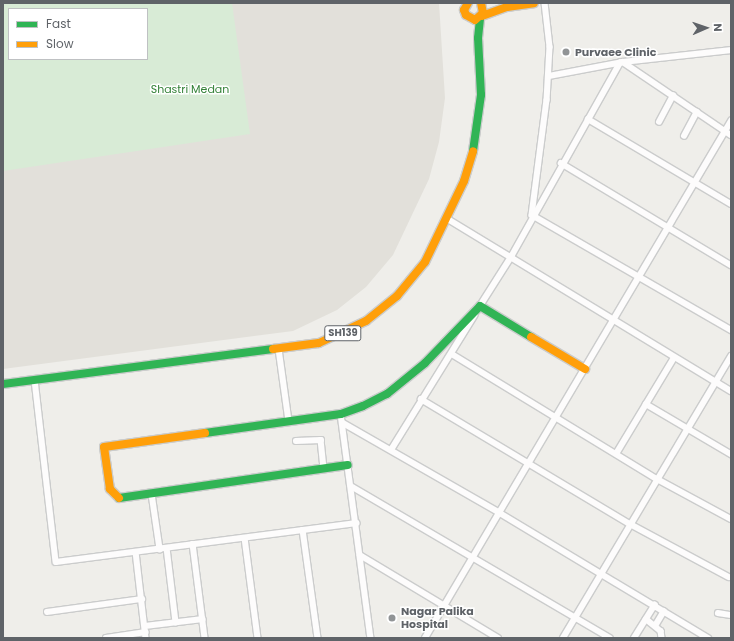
<!DOCTYPE html>
<html>
<head>
<meta charset="utf-8">
<style>
	body { margin:0 }
	#map { position:relative; width:734px; height:641px; overflow:hidden; background:#efeeea; font-family:Poppins,sans-serif }
	div>[style] { position:absolute }
	[style*='--x'] { left:calc(var(--x)*1px); top:calc(var(--y)*1px); width:calc(var(--w)*1px); rotate:calc(var(--a)*1deg) }
	.education>* { inset:0; background:#e2e0da }
	.green>* { inset:0; background:#d8ebd6 }
	.roads { filter:drop-shadow(1px 0 #cbcccc) drop-shadow(-1px 0 #cbcccc) drop-shadow(0 1px #cbcccc) drop-shadow(0 -1px #cbcccc) }
	.street>* { height:5.5px; margin:-2.75px; padding:0 2.75px; transform-origin:2.75px; border-radius:2.75px; background:#fdfcfc }
	.fast>* { height:8px; margin:-4px; padding:0 4px; transform-origin:4px; border-radius:4px; background:#30b455 }
	.slow>* { height:8px; margin:-4px; padding:0 4px; transform-origin:4px; border-radius:4px; background:#ff9f0a }
	.dots>* { width:11px; height:11px; translate:-50% -50%; box-sizing:border-box; border:2px solid #fff; border-radius:50% }
	span { translate:-50% -50%; white-space:nowrap; text-align:center; line-height:1.15; -webkit-text-stroke:3px #fff; paint-order:stroke }
	.shield-label span { padding:1px 3px; background:#fff; border:1px solid; border-radius:3px; -webkit-text-stroke-width:0 }
	.shield-label { font-size:10px; color:#5f6368; font-weight:700 }
	.poi-label { font-size:11px; color:#5f6368; font-weight:700 }
	.left { translate:0 -50%; text-align:left }
	.park-label { font-size:11px; color:#348238 }
	.frame { position:absolute; inset:0; border:4px solid #5f6368; pointer-events:none }
	.legend { position:absolute; left:8px; top:8px; width:140px; height:52px; box-sizing:border-box; background:#fff; border:1px solid #bfc1c3; margin:0; padding:5px 7px; list-style:none; font-size:12px; color:#5f6368 }
	.legend li { display:flex; align-items:center; gap:8px; height:20px }
	.legend b { width:20px; border:1px solid #bfc1c3 }
	.north { position:absolute; left:686px; top:8px; width:40px; height:40px; -webkit-text-stroke:3px #fff; paint-order:stroke; rotate:88deg; font-size:11px; font-weight:700; line-height:16px; text-align:center; color:#5f6368 }
	.north::after { content:''; display:block; margin:auto; width:14px; height:18px; background:#5f6368; clip-path:polygon(50% 0,100% 100%,50% 72%,0 100%) }
</style>
</head>
<body>
<div id="map">
	<div class="education">
		<div style="clip-path:polygon(evenodd,3px 3px,439px 3px,445px 98px,439px 142px,429px 179px,393px 255px,366px 287px,337px 310px,293px 331px,3px 369px,3px 3px,9px 9px,147px 9px,147px 59px,9px 59px,9px 9px)"></div>
	</div>
	<div class="green">
		<div style="clip-path:polygon(evenodd,3px 3px,232px 3px,250px 134px,3px 171px,3px 3px,9px 9px,147px 9px,147px 59px,9px 59px,9px 9px)"></div>
	</div>
	<div class="roads">
		<div class="street">
			<div style="--x:545;--y:3;--w:44;--a:83.5"></div>
			<div style="--x:550;--y:47;--w:53;--a:93.2"></div>
			<div style="--x:547;--y:100;--w:116;--a:97.4"></div>
			<div style="--x:532;--y:215;--w:230;--a:30"></div>
			<div style="--x:623;--y:62;--w:130;--a:34.1"></div>
			<div style="--x:549;--y:76;--w:75;--a:-10.7"></div>
			<div style="--x:623;--y:62;--w:109;--a:-6.3"></div>
			<div style="--x:588;--y:119;--w:166;--a:30.7"></div>
			<div style="--x:659;--y:122;--w:30;--a:-62"></div>
			<div style="--x:684;--y:136;--w:27;--a:-62"></div>
			<div style="--x:561;--y:163;--w:198;--a:31"></div>
			<div style="--x:448;--y:219;--w:331;--a:31.3"></div>
			<div style="--x:478;--y:309;--w:62;--a:-57.6"></div>
			<div style="--x:511;--y:257;--w:223;--a:-60.7"></div>
			<div style="--x:279;--y:349;--w:73;--a:82.1"></div>
			<div style="--x:452;--y:354;--w:240;--a:31.4"></div>
			<div style="--x:657;--y:479;--w:84;--a:28.4"></div>
			<div style="--x:35;--y:380;--w:183;--a:83.4"></div>
			<div style="--x:56;--y:562;--w:303;--a:-7.4"></div>
			<div style="--x:421;--y:399;--w:244;--a:30.9"></div>
			<div style="--x:630;--y:524;--w:112;--a:28.2"></div>
			<div style="--x:646;--y:404;--w:99;--a:30.5"></div>
			<div style="--x:341;--y:414;--w:226;--a:82.4"></div>
			<div style="--x:343;--y:423;--w:181;--a:29.8"></div>
			<div style="--x:500;--y:513;--w:243;--a:31"></div>
			<div style="--x:296;--y:441;--w:25;--a:-2"></div>
			<div style="--x:321;--y:440;--w:28;--a:84"></div>
			<div style="--x:391;--y:450;--w:158;--a:-58.2"></div>
			<div style="--x:616;--y:454;--w:112;--a:-58.9"></div>
			<div style="--x:351;--y:486;--w:300;--a:30.4"></div>
			<div style="--x:152;--y:494;--w:56;--a:81.7"></div>
			<div style="--x:303;--y:530;--w:109;--a:82.1"></div>
			<div style="--x:245;--y:538;--w:101;--a:82.6"></div>
			<div style="--x:193;--y:544;--w:95;--a:82.7"></div>
			<div style="--x:167;--y:548;--w:75;--a:83.1"></div>
			<div style="--x:136;--y:552;--w:87;--a:83.4"></div>
			<div style="--x:360;--y:555;--w:161;--a:31"></div>
			<div style="--x:47;--y:612;--w:96;--a:-7.8"></div>
			<div style="--x:718;--y:613;--w:13;--a:9"></div>
			<div style="--x:646;--y:619;--w:19;--a:39"></div>
			<div style="--x:661;--y:631;--w:7;--a:82"></div>
			<div style="--x:145;--y:626;--w:58;--a:-6.9"></div>
			<div style="--x:655;--y:626;--w:17;--a:-59"></div>
			<div style="--x:106;--y:638;--w:40;--a:-8.5"></div>
			<div style="--x:425;--y:638;--w:601;--a:-59.38"></div>
			<div style="--x:563;--y:638;--w:328;--a:-59.2"></div>
			<div style="--x:634;--y:638;--w:39;--a:-58"></div>
		</div>
		<div class="fast">
			<div style="--x:473;--y:151;--w:57;--a:-81.9"></div>
			<div style="--x:481;--y:95;--w:57;--a:-93"></div>
			<div style="--x:478;--y:38;--w:20;--a:-84"></div>
			<div style="--x:3;--y:384;--w:272;--a:-7.4"></div>
			<div style="--x:205;--y:433;--w:137;--a:-8"></div>
			<div style="--x:341;--y:414;--w:23;--a:-20"></div>
			<div style="--x:363;--y:406;--w:27;--a:-27"></div>
			<div style="--x:387;--y:394;--w:49;--a:-39.2"></div>
			<div style="--x:425;--y:363;--w:79;--a:-46"></div>
			<div style="--x:480;--y:306;--w:60;--a:31.3"></div>
			<div style="--x:119;--y:498;--w:231;--a:-8.2"></div>
		</div>
		<div class="slow">
			<div style="--x:468;--y:3;--w:8;--a:120"></div>
			<div style="--x:464;--y:10;--w:5;--a:68"></div>
			<div style="--x:466;--y:15;--w:10;--a:29"></div>
			<div style="--x:475;--y:20;--w:11;--a:-41"></div>
			<div style="--x:483;--y:13;--w:10;--a:-101"></div>
			<div style="--x:482;--y:16;--w:27;--a:-20"></div>
			<div style="--x:507;--y:7;--w:27;--a:-8"></div>
			<div style="--x:531;--y:337;--w:63;--a:30.7"></div>
			<div style="--x:273;--y:349;--w:46;--a:-7.4"></div>
			<div style="--x:319;--y:343;--w:52;--a:-25.1"></div>
			<div style="--x:366;--y:321;--w:40;--a:-39"></div>
			<div style="--x:397;--y:296;--w:44;--a:-50.5"></div>
			<div style="--x:425;--y:262;--w:90;--a:-64.3"></div>
			<div style="--x:464;--y:181;--w:31;--a:-73"></div>
			<div style="--x:119;--y:498;--w:13;--a:-135"></div>
			<div style="--x:110;--y:489;--w:42;--a:-98.1"></div>
			<div style="--x:104;--y:447;--w:102;--a:-7.9"></div>
		</div>
	</div>
	<div class="dots">
		<div style="left:566px;top:52px;background:#919496"></div>
		<div style="left:392px;top:618px;background:#919496"></div>
	</div>
	<div class="shield-label">
		<span style="left:343px;top:333px">SH139</span>
	</div>
	<div class="poi-label">
		<span class="left" style="left:575px;top:52px">Purvaee Clinic</span>
		<span class="left" style="left:401px;top:618px">Nagar Palika<br>Hospital</span>
	</div>
	<div class="park-label">
		<span style="left:190px;top:89px">Shastri Medan</span>
	</div>
	<div class="frame"></div>
	<ul class="legend">
	<li><b style="height:5px;background:#30b455"></b>Fast</li>
	<li><b style="height:5px;background:#ff9f0a"></b>Slow</li>
	</ul>
	<div class="north">N</div>
</div>
</body>
</html>
